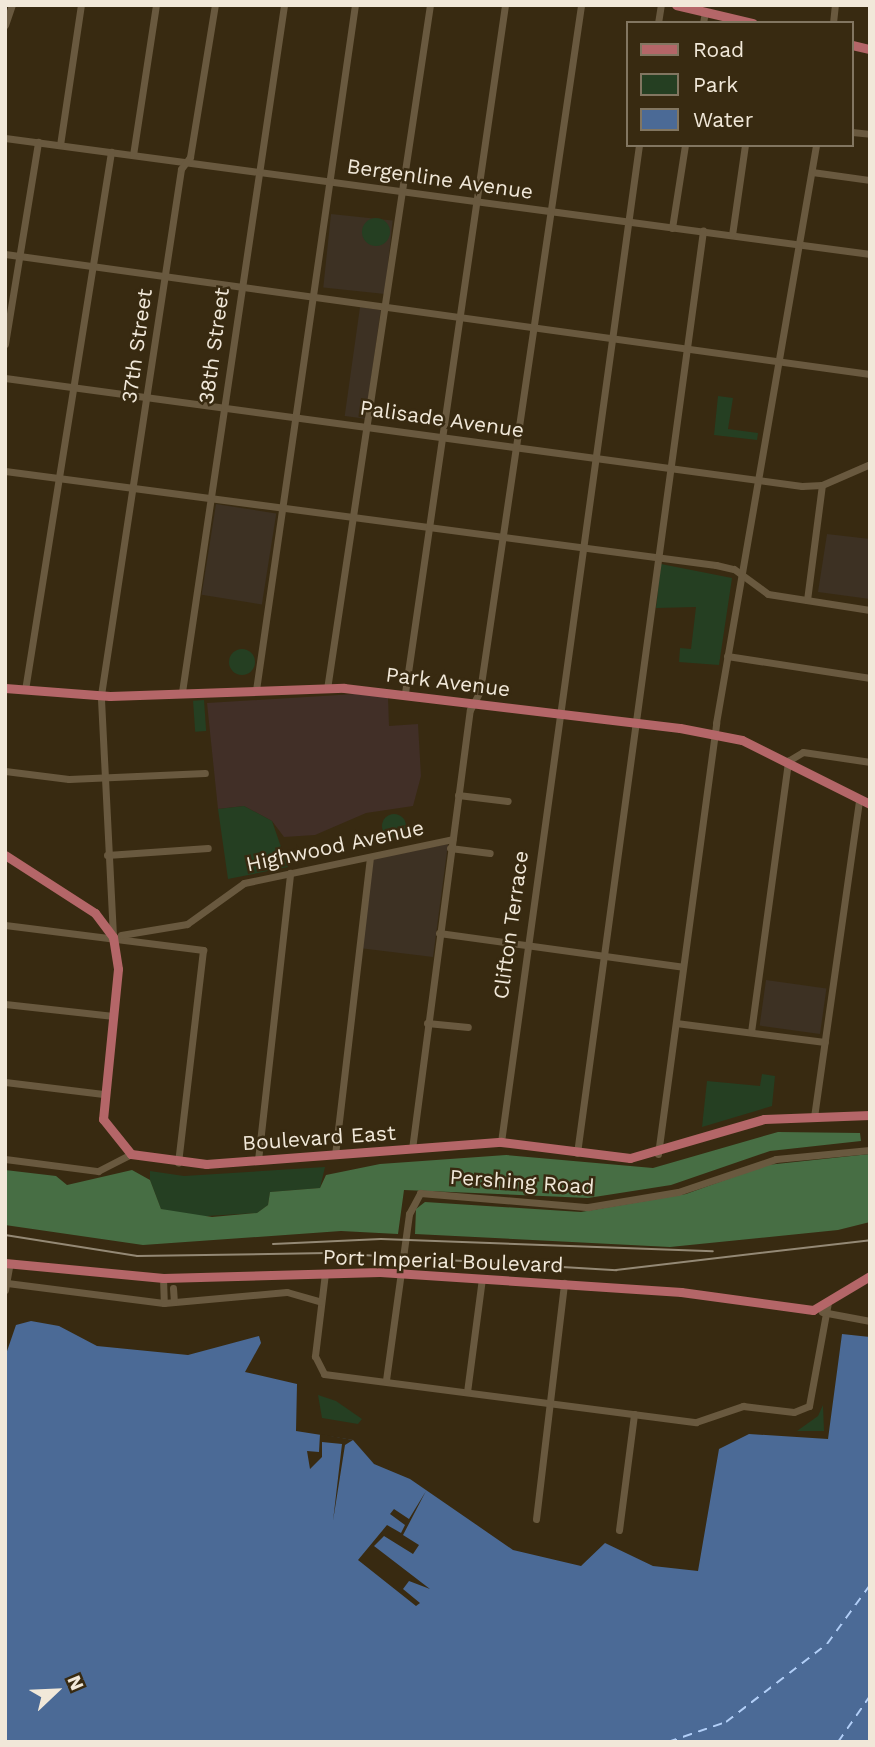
<!DOCTYPE html>
<html>
<head>
<meta charset="utf-8">
<style>
	body { margin:0 }
	#map { position:relative; width:875px; height:1747px; overflow:hidden; background:#382a11; font-family:"Work Sans",sans-serif }
	div>[style] { position:absolute }
	[style*='--x'] { left:calc(var(--x)*1px); top:calc(var(--y)*1px); width:calc(var(--w)*1px); rotate:calc(var(--a)*1deg) }
	.commercial>* { inset:0; background:#412f27 }
	.education>* { inset:0; background:#3d3123; transform-origin:0 0 }
	.green>* { inset:0; background:#253f22; transform-origin:0 0 }
	.round { border-radius:50% }
	.forest>* { inset:0; background:#476e44 }
	.water>* { inset:0; background:#4b6a96 }
	.pier>* { inset:0; background:#382a11 }
	.ferry>* { height:2px; margin-top:-1px; transform-origin:0; background:repeating-linear-gradient(90deg,#b2cff8 0 9px,transparent 0 16px) }
	.minor>* { height:7px; margin:-3.5px; padding:0 3.5px; transform-origin:3.5px; border-radius:3.5px; background:#69593f }
	.major>* { height:9px; margin:-4.5px; padding:0 4.5px; transform-origin:4.5px; border-radius:4.5px; background:#b46668 }
	.tram>* { height:2px; margin:-1px; padding:0 1px; transform-origin:1px; border-radius:1px; background:#948975 }
	span { translate:-50% -50%; white-space:nowrap; text-align:center; line-height:1.15; -webkit-text-stroke:5px #382a11; paint-order:stroke }
	.street-label { font-size:21px; color:#f1e8d9 }
	.frame { position:absolute; inset:0; border:7px solid #f1e8d9; pointer-events:none }
	.legend { position:absolute; left:626px; top:21px; width:228px; height:126px; box-sizing:border-box; background:#382a11; border:2px solid #827661; margin:0; padding:9px 12px; list-style:none; font-size:21px; color:#f1e8d9 }
	.legend li { display:flex; align-items:center; gap:14px; height:35px }
	.legend b { width:35px; border:2px solid #827661 }
	.north { position:absolute; left:21px; top:1656px; width:70px; height:70px; -webkit-text-stroke:5px #382a11; paint-order:stroke; rotate:67deg; font-size:19px; font-weight:700; line-height:28px; text-align:center; color:#f1e8d9 }
	.north::after { content:''; display:block; margin:auto; width:24px; height:32px; background:#f1e8d9; clip-path:polygon(50% 0,100% 100%,50% 72%,0 100%) }
</style>
</head>
<body>
<div id="map">
	<div class="commercial">
		<div style="clip-path:polygon(355px 694px,388px 697px,389px 726px,418px 724px,421px 776px,413px 806px,366px 813px,315px 835px,284px 837px,272px 821px,244px 806px,218px 809px,207px 703px)"></div>
	</div>
	<div class="education">
		<div style="left:331px;top:214px;width:62px;height:74px;rotate:6deg"></div>
		<div style="left:360px;top:307px;width:21px;height:110px;rotate:8deg"></div>
		<div style="left:216px;top:504px;width:61px;height:92px;rotate:9deg"></div>
		<div style="clip-path:polygon(827px 534px,870px 539px,870px 599px,818px 592px)"></div>
		<div style="clip-path:polygon(448px 844px,433px 957px,359px 948px,369px 860px)"></div>
		<div style="left:766px;top:980px;width:61px;height:46px;rotate:8deg"></div>
	</div>
	<div class="green">
		<div class="round" style="left:362px;top:218px;width:28px;height:28px"></div>
		<div style="clip-path:polygon(718px 396px,733px 398px,728px 429px,758px 433px,757px 440px,714px 435px)"></div>
		<div style="clip-path:polygon(661px 564px,732px 578px,719px 665px,679px 662px,680px 648px,691px 649px,696px 607px,656px 608px)"></div>
		<div class="round" style="left:229px;top:649px;width:26px;height:26px"></div>
		<div style="left:204px;top:700px;width:31px;height:11px;rotate:86deg"></div>
		<div style="clip-path:polygon(244px 806px,272px 821px,288px 867px,228px 879px,218px 809px)"></div>
		<div class="round" style="left:382px;top:814px;width:24px;height:24px"></div>
		<div style="clip-path:polygon(762px 1074px,775px 1076px,772px 1106px,702px 1127px,707px 1081px,760px 1086px)"></div>
		<div style="clip-path:polygon(325px 1167px,320px 1188px,270px 1192px,268px 1205px,257px 1213px,191px 1217px,161px 1209px,150px 1180px,150px 1171px,184px 1176px)"></div>
		<div style="clip-path:polygon(318px 1395px,336px 1401px,362px 1419px,358px 1424px,322px 1418px)"></div>
		<div style="clip-path:polygon(823px 1405px,824px 1431px,797px 1431px,818px 1416px)"></div>
	</div>
	<div class="forest">
		<div style="clip-path:polygon(778px 1132px,860px 1133px,861px 1141px,770px 1151px,671px 1185px,588px 1198px,404px 1190px,398px 1234px,341px 1231px,143px 1245px,5px 1225px,5px 1170px,56px 1176px,67px 1185px,132px 1170px,150px 1180px,161px 1209px,212px 1217px,257px 1213px,268px 1205px,270px 1192px,320px 1188px,326px 1175px,380px 1164px,506px 1155px,653px 1168px)"></div>
		<div style="clip-path:polygon(870px 1154px,870px 1222px,838px 1230px,670px 1247px,415px 1234px,416px 1209px,425px 1202px,581px 1212px,686px 1194px,767px 1165px)"></div>
	</div>
	<div class="water">
		<div style="clip-path:polygon(31px 1321px,59px 1326px,97px 1346px,188px 1355px,259px 1336px,261px 1343px,245px 1372px,297px 1384px,296px 1431px,353px 1440px,374px 1464px,410px 1479px,513px 1550px,581px 1566px,605px 1543px,653px 1566px,698px 1571px,719px 1449px,749px 1434px,828px 1439px,842px 1334px,870px 1337px,870px 1742px,5px 1742px,5px 1357px,16px 1325px)"></div>
	</div>
	<div class="pier">
		<div style="clip-path:polygon(320px 1434px,353px 1440px,345px 1445px,333px 1521px,342px 1444px,322px 1442px,322px 1457px,310px 1469px,307px 1451px,319px 1452px)"></div>
		<div style="clip-path:polygon(426px 1491px,403px 1535px,419px 1545px,413px 1554px,384px 1536px,374px 1546px,430px 1589px,409px 1581px,403px 1589px,420px 1603px,416px 1606px,358px 1560px,387px 1525px,401px 1533px,405px 1525px,390px 1514px,394px 1509px,409px 1519px)"></div>
	</div>
	<div class="ferry">
		<div style="--x:668;--y:1742;--w:61;--a:-19"></div>
		<div style="--x:726;--y:1722;--w:128;--a:-37.7"></div>
		<div style="--x:827;--y:1644;--w:73;--a:-53.9"></div>
		<div style="--x:838;--y:1742;--w:56;--a:-55.2"></div>
	</div>
	<div class="minor">
		<div style="--x:658;--y:23;--w:18;--a:-81"></div>
		<div style="--x:703;--y:23;--w:11;--a:-80"></div>
		<div style="--x:833;--y:23;--w:18;--a:-84"></div>
		<div style="--x:5;--y:25;--w:21;--a:-71"></div>
		<div style="--x:852;--y:132;--w:18;--a:6"></div>
		<div style="--x:5;--y:138;--w:873;--a:7.64"></div>
		<div style="--x:60;--y:145;--w:142;--a:-81.5"></div>
		<div style="--x:133;--y:155;--w:152;--a:-81.3"></div>
		<div style="--x:812;--y:172;--w:59;--a:7.9"></div>
		<div style="--x:672;--y:228;--w:84;--a:-81.1"></div>
		<div style="--x:732;--y:235;--w:91;--a:-81.8"></div>
		<div style="--x:5;--y:254;--w:873;--a:7.9"></div>
		<div style="--x:5;--y:344;--w:205;--a:-80.7"></div>
		<div style="--x:5;--y:378;--w:804;--a:7.72"></div>
		<div style="--x:802;--y:486;--w:20;--a:-3"></div>
		<div style="--x:822;--y:485;--w:52;--a:-23.6"></div>
		<div style="--x:5;--y:471;--w:717;--a:7.53"></div>
		<div style="--x:716;--y:565;--w:18;--a:13"></div>
		<div style="--x:734;--y:569;--w:42;--a:36.3"></div>
		<div style="--x:768;--y:594;--w:103;--a:8.9"></div>
		<div style="--x:807;--y:600;--w:116;--a:-82.6"></div>
		<div style="--x:727;--y:656;--w:145;--a:8.7"></div>
		<div style="--x:327;--y:689;--w:692;--a:-81.44"></div>
		<div style="--x:25;--y:690;--w:545;--a:-80.92"></div>
		<div style="--x:256;--y:690;--w:692;--a:-81.78"></div>
		<div style="--x:182;--y:692;--w:695;--a:-81.55"></div>
		<div style="--x:405;--y:693;--w:695;--a:-81.73"></div>
		<div style="--x:5;--y:771;--w:64;--a:7.1"></div>
		<div style="--x:69;--y:779;--w:136;--a:-2.5"></div>
		<div style="--x:458;--y:795;--w:50;--a:6.8"></div>
		<div style="--x:450;--y:848;--w:40;--a:7.1"></div>
		<div style="--x:107;--y:855;--w:101;--a:-4"></div>
		<div style="--x:5;--y:925;--w:200;--a:7.2"></div>
		<div style="--x:203;--y:950;--w:214;--a:96.7"></div>
		<div style="--x:439;--y:933;--w:246;--a:7.9"></div>
		<div style="--x:121;--y:935;--w:67;--a:-9.5"></div>
		<div style="--x:187;--y:924;--w:70;--a:-35.7"></div>
		<div style="--x:244;--y:883;--w:213;--a:-11.9"></div>
		<div style="--x:113;--y:936;--w:241;--a:-92.9"></div>
		<div style="--x:101;--y:695;--w:532;--a:-81.35"></div>
		<div style="--x:181;--y:169;--w:15;--a:-53"></div>
		<div style="--x:190;--y:157;--w:154;--a:-80.7"></div>
		<div style="--x:5;--y:1004;--w:109;--a:6.3"></div>
		<div style="--x:427;--y:1023;--w:41;--a:5.6"></div>
		<div style="--x:676;--y:1023;--w:150;--a:7.3"></div>
		<div style="--x:751;--y:1032;--w:274;--a:-82.2"></div>
		<div style="--x:788;--y:761;--w:17;--a:-31"></div>
		<div style="--x:803;--y:752;--w:68;--a:8.5"></div>
		<div style="--x:5;--y:1082;--w:99;--a:7"></div>
		<div style="--x:814;--y:1117;--w:321;--a:-81.9"></div>
		<div style="--x:501;--y:1142;--w:1007;--a:-82.12"></div>
		<div style="--x:412;--y:1149;--w:443;--a:-82.5"></div>
		<div style="--x:470;--y:710;--w:21;--a:-62"></div>
		<div style="--x:480;--y:691;--w:693;--a:-81.62"></div>
		<div style="--x:577;--y:1153;--w:931;--a:-82.22"></div>
		<div style="--x:658;--y:1154;--w:435;--a:-82.3"></div>
		<div style="--x:716;--y:723;--w:587;--a:-80.18"></div>
		<div style="--x:335;--y:1155;--w:300;--a:-83.3"></div>
		<div style="--x:5;--y:1159;--w:94;--a:7.4"></div>
		<div style="--x:98;--y:1171;--w:37;--a:-27"></div>
		<div style="--x:258;--y:1160;--w:289;--a:-83.6"></div>
		<div style="--x:325;--y:1273;--w:84;--a:96.9"></div>
		<div style="--x:315;--y:1356;--w:20;--a:63"></div>
		<div style="--x:324;--y:1374;--w:375;--a:7.4"></div>
		<div style="--x:696;--y:1422;--w:50;--a:-18.8"></div>
		<div style="--x:743;--y:1406;--w:51;--a:6.7"></div>
		<div style="--x:794;--y:1412;--w:16;--a:-22"></div>
		<div style="--x:809;--y:1406;--w:106;--a:-79.6"></div>
		<div style="--x:163;--y:1278;--w:25;--a:88"></div>
		<div style="--x:7;--y:1283;--w:158;--a:7.3"></div>
		<div style="--x:164;--y:1303;--w:123;--a:-5.1"></div>
		<div style="--x:287;--y:1292;--w:35;--a:16"></div>
		<div style="--x:173;--y:1288;--w:14;--a:86"></div>
		<div style="--x:5;--y:1290;--w:27;--a:-80"></div>
		<div style="--x:822;--y:1312;--w:49;--a:10.6"></div>
		<div style="--x:386;--y:1380;--w:168;--a:-82.1"></div>
		<div style="--x:409;--y:1214;--w:24;--a:-62"></div>
		<div style="--x:420;--y:1193;--w:169;--a:4.8"></div>
		<div style="--x:588;--y:1207;--w:91;--a:-9.5"></div>
		<div style="--x:678;--y:1192;--w:103;--a:-18.6"></div>
		<div style="--x:776;--y:1159;--w:94;--a:-5.5"></div>
		<div style="--x:467;--y:1392;--w:115;--a:-82.5"></div>
		<div style="--x:536;--y:1519;--w:238;--a:-83.2"></div>
		<div style="--x:619;--y:1530;--w:117;--a:-82.6"></div>
	</div>
	<div class="major">
		<div style="--x:676;--y:5;--w:79;--a:13.2"></div>
		<div style="--x:852;--y:45;--w:18;--a:13"></div>
		<div style="--x:5;--y:688;--w:105;--a:4.4"></div>
		<div style="--x:110;--y:696;--w:234;--a:-2"></div>
		<div style="--x:344;--y:688;--w:338;--a:6.8"></div>
		<div style="--x:680;--y:728;--w:63;--a:11"></div>
		<div style="--x:742;--y:740;--w:143;--a:26.6"></div>
		<div style="--x:5;--y:855;--w:107;--a:32.8"></div>
		<div style="--x:95;--y:913;--w:30;--a:53"></div>
		<div style="--x:113;--y:937;--w:32;--a:81"></div>
		<div style="--x:118;--y:969;--w:151;--a:95.7"></div>
		<div style="--x:103;--y:1119;--w:45;--a:51.3"></div>
		<div style="--x:131;--y:1154;--w:76;--a:7.6"></div>
		<div style="--x:206;--y:1164;--w:296;--a:-4.3"></div>
		<div style="--x:501;--y:1142;--w:130;--a:7.1"></div>
		<div style="--x:630;--y:1158;--w:140;--a:-16.2"></div>
		<div style="--x:764;--y:1119;--w:106;--a:-2.2"></div>
		<div style="--x:5;--y:1263;--w:159;--a:5.4"></div>
		<div style="--x:163;--y:1278;--w:217;--a:-1.6"></div>
		<div style="--x:380;--y:1272;--w:302;--a:3.8"></div>
		<div style="--x:681;--y:1292;--w:133;--a:7.8"></div>
		<div style="--x:813;--y:1310;--w:66;--a:-30.8"></div>
	</div>
	<div class="tram">
		<div style="--x:5;--y:1235;--w:134;--a:9"></div>
		<div style="--x:137;--y:1256;--w:191;--a:-0.9"></div>
		<div style="--x:328;--y:1253;--w:289;--a:3.4"></div>
		<div style="--x:616;--y:1270;--w:256;--a:-6.7"></div>
		<div style="--x:273;--y:1244;--w:108;--a:-2.7"></div>
		<div style="--x:381;--y:1239;--w:332;--a:2.1"></div>
	</div>
	<div class="street-label">
		<span style="left:440px;top:179px;rotate:8deg">Bergenline Avenue</span>
		<span style="left:137px;top:346px;rotate:-82deg">37th Street</span>
		<span style="left:214px;top:346px;rotate:-82deg">38th Street</span>
		<span style="left:442px;top:419px;rotate:8deg">Palisade Avenue</span>
		<span style="left:448px;top:682px;rotate:7deg">Park Avenue</span>
		<span style="left:335px;top:846px;rotate:-12deg">Highwood Avenue</span>
		<span style="left:511px;top:925px;rotate:-82deg">Clifton Terrace</span>
		<span style="left:319px;top:1138px;rotate:-4deg">Boulevard East</span>
		<span style="left:522px;top:1182px;rotate:4deg">Pershing Road</span>
		<span style="left:443px;top:1261px;rotate:2deg">Port Imperial Boulevard</span>
	</div>
	<div class="frame"></div>
	<ul class="legend">
	<li><b style="height:9px;background:#b46668"></b>Road</li>
	<li><b style="height:19px;background:#253f22"></b>Park</li>
	<li><b style="height:19px;background:#4b6a96"></b>Water</li>
	</ul>
	<div class="north">N</div>
</div>
</body>
</html>
